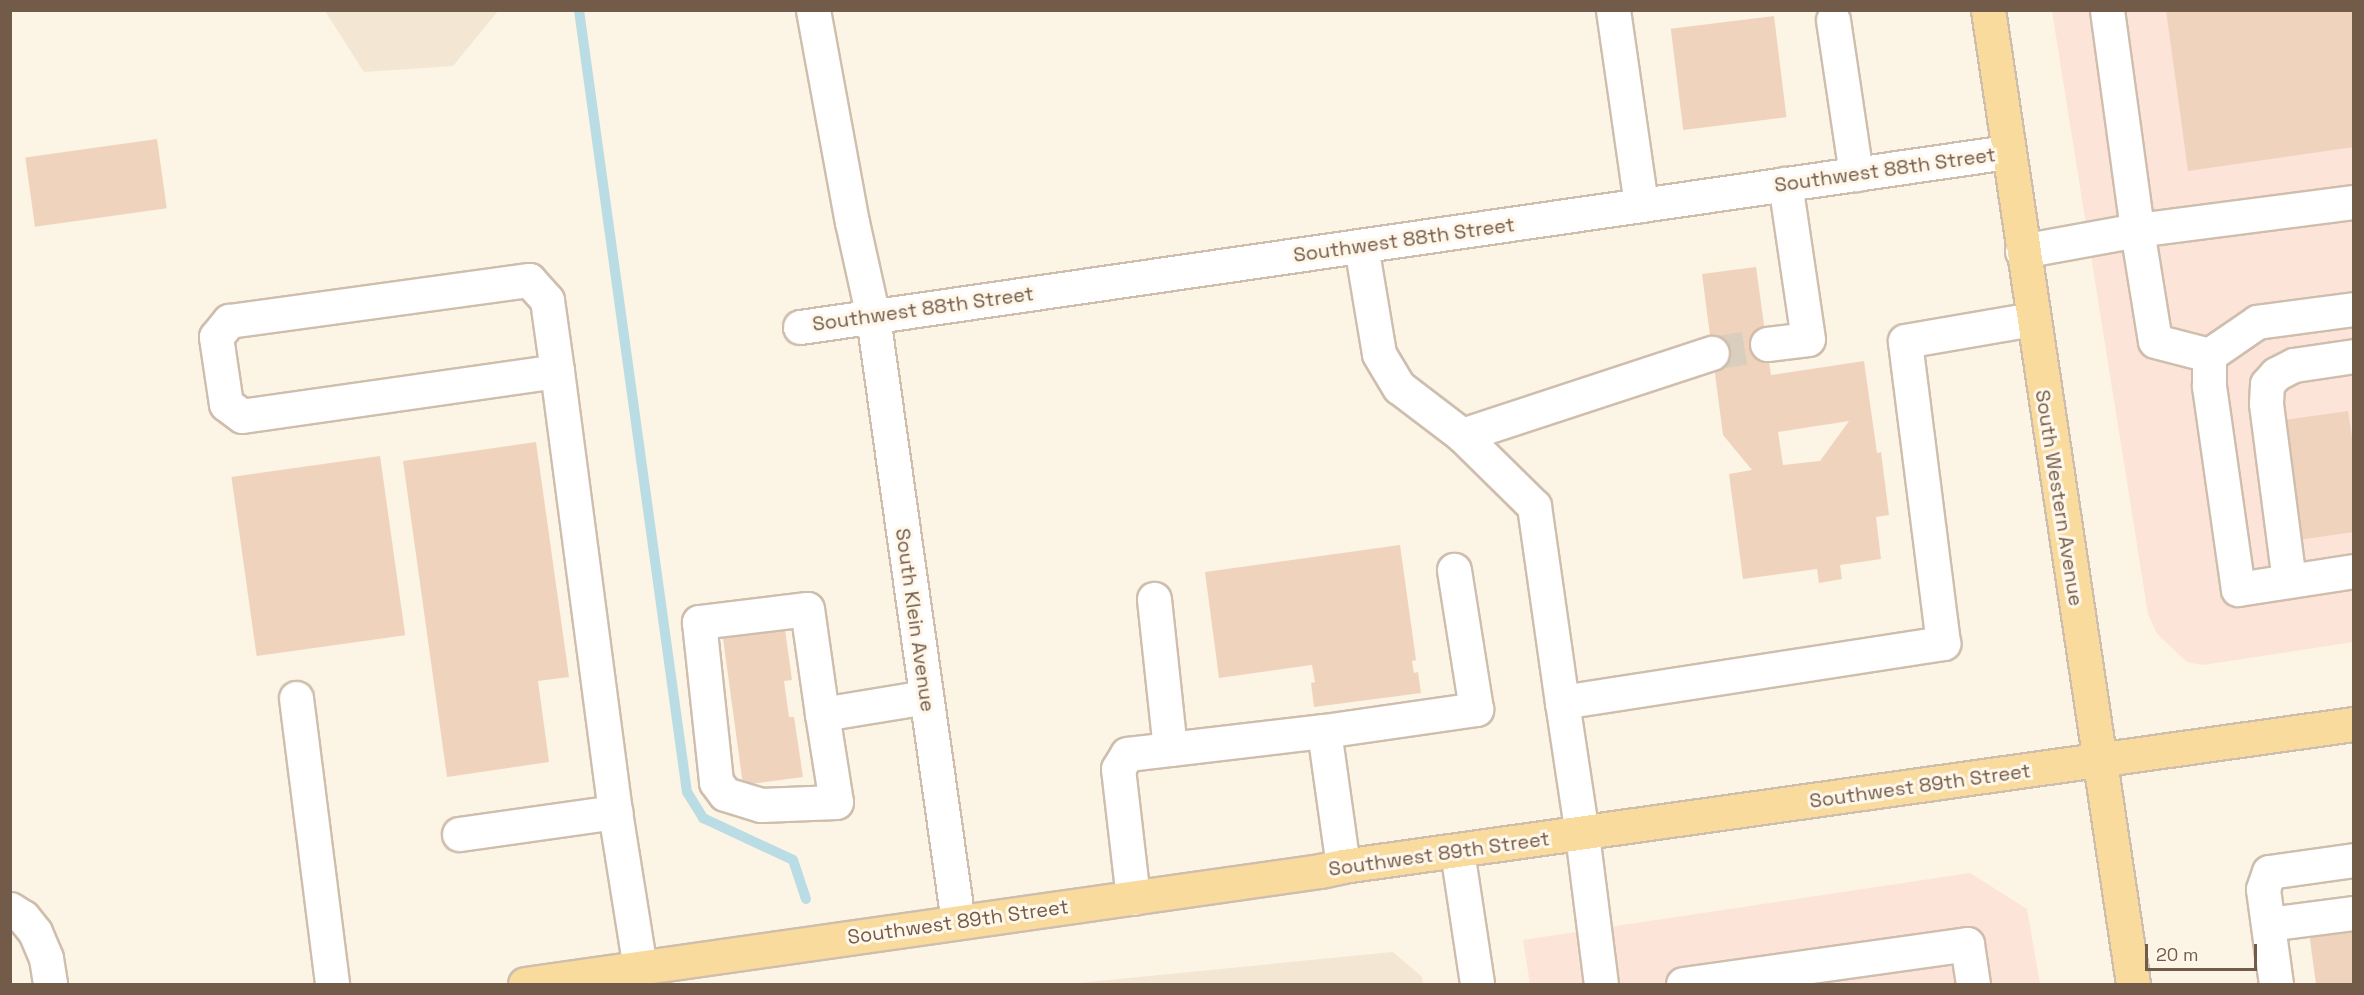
<!DOCTYPE html>
<html>
<head>
<meta charset="utf-8">
<style>
	body { margin:0 }
	#map { position:relative; width:2364px; height:995px; overflow:hidden; background:#fcf4e4; font-family:"Space Grotesk",sans-serif }
	div>[style] { position:absolute }
	[style*='--x'] { left:calc(var(--x)*1px); top:calc(var(--y)*1px); width:calc(var(--w)*1px); rotate:calc(var(--a)*1deg) }
	.residential>* { inset:0; background:#f3e6d2 }
	.commercial>* { inset:0; background:#fce4d8 }
	.stream>* { height:10px; margin:-5px; padding:0 5px; transform-origin:5px; border-radius:5px; background:#b9dce5 }
	.building>* { inset:0; background:#f0d3bc; transform-origin:0 0 }
	.minor-tunnel>* { height:33px; margin-top:-16.5px; transform-origin:0; background:repeating-linear-gradient(90deg,#dacebe 0 33px,transparent 0 49px) }
	.roads { filter:drop-shadow(2px 0 #cfbeae) drop-shadow(-2px 0 #cfbeae) drop-shadow(0 2px #cfbeae) drop-shadow(0 -2px #cfbeae) }
	.minor>* { height:33px; margin:-16.5px; padding:0 16.5px; transform-origin:16.5px; border-radius:16.5px; background:#fff }
	.major>* { height:33px; margin:-16.5px; padding:0 16.5px; transform-origin:16.5px; border-radius:16.5px; background:#f9db9e }
	span { translate:-50% -50%; white-space:nowrap; text-align:center; line-height:1.15; -webkit-text-stroke:6px #fff7ea; paint-order:stroke }
	.street-label { font-size:20px; color:#735b4a }
	.frame { position:absolute; inset:0; border:12px solid #735b4a; pointer-events:none }
	.scale { position:absolute; left:2145px; top:944px; width:112px; height:27px; box-sizing:border-box; border:3px solid #735b4a; border-top:0; padding-left:8px; font-size:18px; line-height:21px; white-space:nowrap; color:#735b4a; -webkit-text-stroke:4px #fff7ea; paint-order:stroke }
</style>
</head>
<body>
<div id="map">
	<div class="residential">
		<div style="clip-path:polygon(325px 11px,498px 11px,453px 66px,364px 72px)"></div>
		<div style="clip-path:polygon(1393px 952px,1422px 977px,1423px 984px,1068px 984px)"></div>
	</div>
	<div class="commercial">
		<div style="clip-path:polygon(2052px 11px,2353px 11px,2353px 642px,2203px 665px,2187px 662px,2157px 634px,2148px 614px,2145px 595px)"></div>
		<div style="clip-path:polygon(1970px 873px,2027px 909px,2040px 984px,1530px 984px,1523px 940px)"></div>
	</div>
	<div class="stream">
		<div style="--x:579;--y:10;--w:789;--a:82.14"></div>
		<div style="--x:687;--y:792;--w:31;--a:58"></div>
		<div style="--x:703;--y:818;--w:99;--a:25"></div>
		<div style="--x:793;--y:860;--w:41;--a:71.6"></div>
	</div>
	<div class="building">
		<div style="clip-path:polygon(2166px 10px,2354px 10px,2354px 147px,2188px 171px)"></div>
		<div style="left:1774px;top:16px;width:102px;height:104px;rotate:83deg"></div>
		<div style="left:157px;top:139px;width:70px;height:133px;rotate:82deg"></div>
		<div style="clip-path:polygon(evenodd,1756px 267px,1771px 375px,1864px 361px,1877px 453px,1881px 452px,1889px 515px,1876px 517px,1881px 559px,1840px 565px,1842px 579px,1819px 583px,1817px 569px,1743px 579px,1729px 474px,1752px 470px,1723px 435px,1702px 274px,1756px 267px,1849px 421px,1820px 461px,1783px 465px,1778px 432px,1849px 421px)"></div>
		<div style="clip-path:polygon(2348px 411px,2354px 450px,2354px 532px,2298px 540px,2277px 421px)"></div>
		<div style="clip-path:polygon(536px 442px,569px 677px,538px 681px,549px 762px,447px 777px,403px 461px)"></div>
		<div style="left:380px;top:456px;width:181px;height:150px;rotate:82deg"></div>
		<div style="clip-path:polygon(1400px 545px,1416px 660px,1412px 661px,1414px 673px,1418px 672px,1421px 693px,1314px 707px,1311px 683px,1315px 682px,1312px 665px,1219px 678px,1205px 572px)"></div>
		<div style="clip-path:polygon(784px 622px,792px 680px,784px 681px,789px 717px,794px 717px,803px 777px,743px 785px,722px 631px)"></div>
		<div style="clip-path:polygon(2354px 927px,2354px 984px,2316px 984px,2309px 933px)"></div>
	</div>
	<div class="minor-tunnel">
		<div style="--x:1712;--y:353;--w:56;--a:-9.3"></div>
	</div>
	<div class="roads">
		<div class="minor">
			<div style="--x:813;--y:10;--w:216;--a:79.6"></div>
			<div style="--x:852;--y:222;--w:97;--a:77.5"></div>
			<div style="--x:873;--y:317;--w:611;--a:82"></div>
			<div style="--x:1613;--y:10;--w:197;--a:81.8"></div>
			<div style="--x:2107;--y:10;--w:222;--a:82.2"></div>
			<div style="--x:2137;--y:230;--w:219;--a:-7.4"></div>
			<div style="--x:1833;--y:20;--w:156;--a:81.5"></div>
			<div style="--x:1361;--y:246;--w:109;--a:80.5"></div>
			<div style="--x:1379;--y:354;--w:39;--a:59"></div>
			<div style="--x:1399;--y:387;--w:79;--a:37.3"></div>
			<div style="--x:1462;--y:435;--w:101;--a:44.6"></div>
			<div style="--x:1534;--y:506;--w:198;--a:81.9"></div>
			<div style="--x:1562;--y:702;--w:386;--a:-8.8"></div>
			<div style="--x:1943;--y:643;--w:304;--a:-97.2"></div>
			<div style="--x:1905;--y:341;--w:129;--a:-9.8"></div>
			<div style="--x:2022;--y:251;--w:117;--a:-10.3"></div>
			<div style="--x:2137;--y:230;--w:112;--a:80.8"></div>
			<div style="--x:2155;--y:341;--w:56;--a:14.5"></div>
			<div style="--x:2354;--y:309;--w:98;--a:172.4"></div>
			<div style="--x:2257;--y:322;--w:58;--a:145.5"></div>
			<div style="--x:2209;--y:355;--w:31;--a:90"></div>
			<div style="--x:2209;--y:386;--w:205;--a:81.9"></div>
			<div style="--x:2238;--y:589;--w:117;--a:-8.8"></div>
			<div style="--x:800;--y:327;--w:1220;--a:-8.25"></div>
			<div style="--x:1767;--y:344;--w:41;--a:-7"></div>
			<div style="--x:1808;--y:339;--w:157;--a:-98.4"></div>
			<div style="--x:557;--y:371;--w:318;--a:171.9"></div>
			<div style="--x:242;--y:416;--w:20;--a:-143"></div>
			<div style="--x:226;--y:404;--w:68;--a:-98.5"></div>
			<div style="--x:216;--y:337;--w:21;--a:-51"></div>
			<div style="--x:229;--y:321;--w:303;--a:-7.8"></div>
			<div style="--x:529;--y:280;--w:27;--a:48"></div>
			<div style="--x:547;--y:300;--w:72;--a:82"></div>
			<div style="--x:557;--y:371;--w:445;--a:82.5"></div>
			<div style="--x:615;--y:812;--w:158;--a:80.9"></div>
			<div style="--x:1462;--y:435;--w:263;--a:-18.2"></div>
			<div style="--x:2289;--y:581;--w:179;--a:-97.4"></div>
			<div style="--x:2266;--y:403;--w:19;--a:-87"></div>
			<div style="--x:2267;--y:384;--w:13;--a:-48"></div>
			<div style="--x:2276;--y:374;--w:20;--a:-27"></div>
			<div style="--x:2294;--y:365;--w:61;--a:-8.5"></div>
			<div style="--x:296;--y:698;--w:288;--a:82.8"></div>
			<div style="--x:1562;--y:702;--w:134;--a:81.4"></div>
			<div style="--x:1582;--y:834;--w:151;--a:82.8"></div>
			<div style="--x:822;--y:714;--w:106;--a:-98.1"></div>
			<div style="--x:807;--y:609;--w:109;--a:173.1"></div>
			<div style="--x:699;--y:622;--w:161;--a:83.9"></div>
			<div style="--x:716;--y:782;--w:15;--a:53"></div>
			<div style="--x:725;--y:794;--w:38;--a:17"></div>
			<div style="--x:761;--y:805;--w:75;--a:-2.3"></div>
			<div style="--x:836;--y:802;--w:89;--a:-99"></div>
			<div style="--x:822;--y:714;--w:105;--a:-9.3"></div>
			<div style="--x:1324;--y:731;--w:136;--a:82"></div>
			<div style="--x:1170;--y:749;--w:155;--a:-6.7"></div>
			<div style="--x:1324;--y:731;--w:154;--a:-8.2"></div>
			<div style="--x:1476;--y:709;--w:141;--a:-99"></div>
			<div style="--x:459;--y:834;--w:158;--a:-8"></div>
			<div style="--x:1457;--y:851;--w:134;--a:81.4"></div>
			<div style="--x:1133;--y:898;--w:130;--a:-96.6"></div>
			<div style="--x:1118;--y:769;--w:17;--a:-59"></div>
			<div style="--x:1127;--y:754;--w:43;--a:-6.6"></div>
			<div style="--x:1170;--y:749;--w:151;--a:-96.1"></div>
			<div style="--x:10;--y:909;--w:15;--a:32"></div>
			<div style="--x:23;--y:917;--w:19;--a:51"></div>
			<div style="--x:35;--y:932;--w:28;--a:67"></div>
			<div style="--x:46;--y:958;--w:26;--a:81"></div>
			<div style="--x:2268;--y:924;--w:87;--a:-7.3"></div>
			<div style="--x:1683;--y:984;--w:287;--a:-8"></div>
			<div style="--x:1967;--y:944;--w:40;--a:81.5"></div>
			<div style="--x:2276;--y:984;--w:96;--a:-97.8"></div>
			<div style="--x:2263;--y:889;--w:18;--a:-71"></div>
			<div style="--x:2269;--y:872;--w:86;--a:-8"></div>
		</div>
		<div class="major">
			<div style="--x:1988;--y:10;--w:985;--a:81.53"></div>
			<div style="--x:525;--y:984;--w:803;--a:-8.09"></div>
			<div style="--x:1320;--y:871;--w:24;--a:-12"></div>
			<div style="--x:1343;--y:866;--w:1021;--a:-8"></div>
		</div>
	</div>
	<div class="street-label">
		<span style="left:1885px;top:170px;rotate:-8deg">Southwest 88th Street</span>
		<span style="left:1404px;top:240px;rotate:-8deg">Southwest 88th Street</span>
		<span style="left:923px;top:309px;rotate:-8deg">Southwest 88th Street</span>
		<span style="left:2059px;top:498px;rotate:81deg">South Western Avenue</span>
		<span style="left:915px;top:620px;rotate:82deg">South Klein Avenue</span>
		<span style="left:1920px;top:786px;rotate:-8deg">Southwest 89th Street</span>
		<span style="left:1439px;top:854px;rotate:-8deg">Southwest 89th Street</span>
		<span style="left:958px;top:922px;rotate:-8deg">Southwest 89th Street</span>
	</div>
	<div class="frame"></div>
	<div class="scale">20 m</div>
</div>
</body>
</html>
